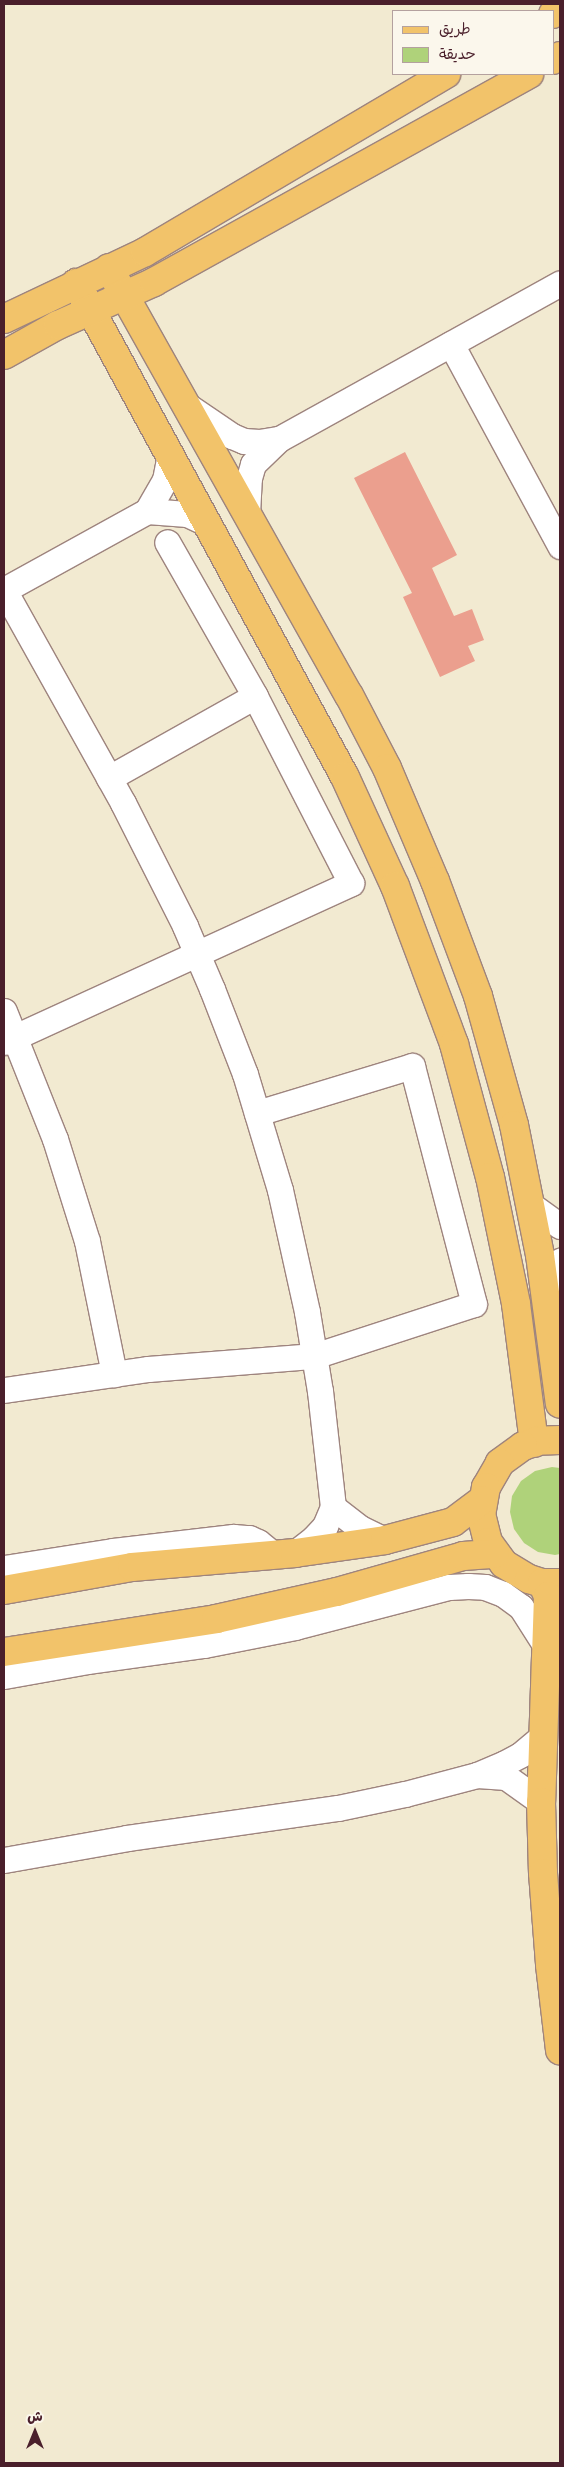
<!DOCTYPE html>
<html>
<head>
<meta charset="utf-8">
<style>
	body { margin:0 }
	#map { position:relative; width:564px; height:2467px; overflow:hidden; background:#f2ead1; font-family:Itim,"Playpen Sans Arabic",sans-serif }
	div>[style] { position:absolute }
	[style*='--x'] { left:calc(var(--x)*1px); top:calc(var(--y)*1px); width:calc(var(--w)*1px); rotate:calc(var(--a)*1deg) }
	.green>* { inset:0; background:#afd27a }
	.building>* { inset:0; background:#eb9f8e }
	.roads { filter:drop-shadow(1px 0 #9e847e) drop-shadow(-1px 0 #9e847e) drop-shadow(0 1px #9e847e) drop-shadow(0 -1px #9e847e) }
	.minor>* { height:25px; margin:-12.5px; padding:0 12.5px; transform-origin:12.5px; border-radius:12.5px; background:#fff }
	.major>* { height:28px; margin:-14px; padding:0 14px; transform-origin:14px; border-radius:14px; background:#f2c36a }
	span { translate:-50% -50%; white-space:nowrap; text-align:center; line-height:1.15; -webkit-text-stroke:4px #fbf7ec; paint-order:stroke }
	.frame { position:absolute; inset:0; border:5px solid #4a1f2b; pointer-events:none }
	.legend { position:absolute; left:392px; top:10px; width:162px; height:65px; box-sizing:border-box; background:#fbf7ec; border:1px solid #b4a19f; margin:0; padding:6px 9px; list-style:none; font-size:15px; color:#4a1f2b }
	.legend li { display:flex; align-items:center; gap:10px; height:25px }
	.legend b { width:25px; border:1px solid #b4a19f }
	.north { position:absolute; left:10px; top:2407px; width:50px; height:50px; -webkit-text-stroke:4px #fbf7ec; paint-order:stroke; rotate:0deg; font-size:14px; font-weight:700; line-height:20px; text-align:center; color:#4a1f2b }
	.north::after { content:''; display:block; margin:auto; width:18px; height:22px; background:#4a1f2b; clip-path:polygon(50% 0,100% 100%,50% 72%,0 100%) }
</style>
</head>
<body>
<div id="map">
	<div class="green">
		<div style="clip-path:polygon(552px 1467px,560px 1468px,560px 1554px,555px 1555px,538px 1552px,524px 1543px,514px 1529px,510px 1512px,512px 1496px,521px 1481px,535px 1471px)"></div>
	</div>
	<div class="building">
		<div style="clip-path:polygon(405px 452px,457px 555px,432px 568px,454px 616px,472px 609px,484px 640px,468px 646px,475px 661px,440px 677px,403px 597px,412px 593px,354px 478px)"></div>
	</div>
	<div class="roads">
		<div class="minor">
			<div style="--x:451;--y:344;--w:230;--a:61.6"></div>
			<div style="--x:185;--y:404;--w:57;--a:34.2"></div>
			<div style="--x:232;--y:436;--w:13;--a:23"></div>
			<div style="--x:244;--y:441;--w:15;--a:4"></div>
			<div style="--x:259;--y:442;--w:20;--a:-9"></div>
			<div style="--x:147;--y:511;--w:40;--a:4.3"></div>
			<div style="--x:187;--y:514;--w:21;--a:25"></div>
			<div style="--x:247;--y:514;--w:36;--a:-87"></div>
			<div style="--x:249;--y:478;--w:15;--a:-74"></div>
			<div style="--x:253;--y:464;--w:36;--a:-44"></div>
			<div style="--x:279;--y:439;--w:321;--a:-29"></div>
			<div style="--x:4;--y:590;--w:244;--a:60.8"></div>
			<div style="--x:123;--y:803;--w:138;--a:63.2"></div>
			<div style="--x:185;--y:926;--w:69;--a:66.8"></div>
			<div style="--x:212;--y:989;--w:91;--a:68.8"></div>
			<div style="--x:245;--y:1074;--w:121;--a:73.2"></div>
			<div style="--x:280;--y:1190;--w:125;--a:77.5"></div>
			<div style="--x:307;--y:1312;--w:80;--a:80.7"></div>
			<div style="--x:320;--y:1391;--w:117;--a:83.6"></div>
			<div style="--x:333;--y:1507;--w:21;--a:113"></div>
			<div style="--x:325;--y:1526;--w:16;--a:133"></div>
			<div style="--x:314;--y:1538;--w:24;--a:142"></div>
			<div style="--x:4;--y:590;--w:163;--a:-28.9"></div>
			<div style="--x:147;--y:511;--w:36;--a:-60"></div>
			<div style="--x:165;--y:480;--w:25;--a:-79"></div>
			<div style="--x:109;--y:778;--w:167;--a:-29.3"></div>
			<div style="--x:4;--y:1011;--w:138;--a:68.3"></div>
			<div style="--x:55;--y:1139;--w:107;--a:72.6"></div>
			<div style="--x:87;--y:1241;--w:136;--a:78.5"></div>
			<div style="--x:4;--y:1042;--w:382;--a:-24.6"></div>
			<div style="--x:351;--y:883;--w:210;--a:-117.2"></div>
			<div style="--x:255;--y:696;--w:177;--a:-119.7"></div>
			<div style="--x:531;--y:1205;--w:36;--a:36"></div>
			<div style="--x:546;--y:1298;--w:40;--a:-69"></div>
			<div style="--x:4;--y:1390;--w:146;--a:-8.3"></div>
			<div style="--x:148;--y:1369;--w:167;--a:-4.5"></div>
			<div style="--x:314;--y:1356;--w:168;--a:-18"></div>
			<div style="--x:474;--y:1304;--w:246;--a:-104.6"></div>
			<div style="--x:412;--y:1066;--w:162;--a:163.1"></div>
			<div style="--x:333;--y:1507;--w:34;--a:38"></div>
			<div style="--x:360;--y:1528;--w:28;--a:26"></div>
			<div style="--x:4;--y:1568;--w:110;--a:-8.9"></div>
			<div style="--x:113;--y:1551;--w:121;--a:-6.7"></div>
			<div style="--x:233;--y:1537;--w:16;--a:4"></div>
			<div style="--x:249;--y:1538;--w:10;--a:24"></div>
			<div style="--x:258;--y:1542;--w:19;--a:39"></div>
			<div style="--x:4;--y:1676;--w:84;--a:-10.2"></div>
			<div style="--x:87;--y:1661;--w:118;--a:-7.8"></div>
			<div style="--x:204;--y:1645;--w:93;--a:-11.2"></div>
			<div style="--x:295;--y:1627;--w:159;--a:-14.6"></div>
			<div style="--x:449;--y:1587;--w:19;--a:-3"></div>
			<div style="--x:468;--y:1586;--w:17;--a:3"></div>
			<div style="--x:485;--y:1587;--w:19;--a:21"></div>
			<div style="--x:503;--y:1594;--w:22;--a:36"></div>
			<div style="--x:521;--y:1607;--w:49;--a:57.6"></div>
			<div style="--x:477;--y:1775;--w:29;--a:4"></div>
			<div style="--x:506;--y:1777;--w:43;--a:35.5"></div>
			<div style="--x:4;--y:1860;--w:125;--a:-10.1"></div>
			<div style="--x:127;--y:1838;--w:213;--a:-8.1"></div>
			<div style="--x:338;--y:1808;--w:68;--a:-11.8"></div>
			<div style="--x:405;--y:1794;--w:74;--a:-14.8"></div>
			<div style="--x:477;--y:1775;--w:30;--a:-23"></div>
			<div style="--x:505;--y:1763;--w:17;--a:-28"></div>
			<div style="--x:520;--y:1755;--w:30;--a:-40"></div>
		</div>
		<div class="major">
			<div style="--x:553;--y:14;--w:8;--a:-30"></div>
			<div style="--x:553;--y:60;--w:8;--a:-30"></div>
			<div style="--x:109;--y:268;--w:490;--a:60.7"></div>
			<div style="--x:349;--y:695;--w:82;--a:62.5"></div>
			<div style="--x:387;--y:768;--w:123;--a:67"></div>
			<div style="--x:435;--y:881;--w:123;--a:69.5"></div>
			<div style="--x:478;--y:996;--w:134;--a:74.4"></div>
			<div style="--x:514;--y:1125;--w:133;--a:78.7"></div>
			<div style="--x:540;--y:1255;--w:150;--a:82.4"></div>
			<div style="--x:76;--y:283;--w:562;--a:61.43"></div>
			<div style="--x:345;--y:777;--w:120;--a:65.4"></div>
			<div style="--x:395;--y:886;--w:169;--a:69.5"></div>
			<div style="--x:454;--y:1044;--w:138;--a:74.9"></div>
			<div style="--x:490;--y:1177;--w:130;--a:78.4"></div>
			<div style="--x:516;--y:1304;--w:140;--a:82.6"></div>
			<div style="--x:4;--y:319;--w:156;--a:-25.4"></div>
			<div style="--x:145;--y:252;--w:350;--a:-30.6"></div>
			<div style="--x:4;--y:355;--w:62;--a:-29.1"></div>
			<div style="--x:58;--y:325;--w:105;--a:-24.1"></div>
			<div style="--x:154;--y:282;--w:429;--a:-29"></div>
			<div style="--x:560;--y:1440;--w:23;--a:178"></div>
			<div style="--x:537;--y:1441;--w:15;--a:160"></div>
			<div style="--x:523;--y:1446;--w:29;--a:144"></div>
			<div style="--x:500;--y:1463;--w:28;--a:120"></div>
			<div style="--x:486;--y:1487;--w:27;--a:100"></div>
			<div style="--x:481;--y:1514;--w:29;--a:76"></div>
			<div style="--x:488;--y:1542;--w:27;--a:54"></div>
			<div style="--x:504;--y:1564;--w:29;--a:31"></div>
			<div style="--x:529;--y:1579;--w:14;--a:17"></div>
			<div style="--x:542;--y:1583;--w:18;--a:0"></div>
			<div style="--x:542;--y:1583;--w:14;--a:65"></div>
			<div style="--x:548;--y:1596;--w:206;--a:91.9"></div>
			<div style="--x:541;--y:1802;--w:71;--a:88.4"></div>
			<div style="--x:543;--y:1873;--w:92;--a:85.6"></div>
			<div style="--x:550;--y:1965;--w:86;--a:83.3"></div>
			<div style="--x:4;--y:1590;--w:130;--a:-10.2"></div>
			<div style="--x:132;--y:1567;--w:164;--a:-4.9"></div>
			<div style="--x:295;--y:1553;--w:91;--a:-8.2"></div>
			<div style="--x:385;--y:1540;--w:70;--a:-14.8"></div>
			<div style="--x:453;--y:1522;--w:36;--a:-37"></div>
			<div style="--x:4;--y:1652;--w:215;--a:-8.8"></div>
			<div style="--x:216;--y:1619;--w:124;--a:-12.6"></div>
			<div style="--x:337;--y:1592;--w:131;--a:-15.9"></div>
			<div style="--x:463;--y:1556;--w:32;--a:-4"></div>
		</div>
	</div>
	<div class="frame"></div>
	<ul class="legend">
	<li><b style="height:6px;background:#f2c36a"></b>طريق</li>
	<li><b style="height:14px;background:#afd27a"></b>حديقة</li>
	</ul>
	<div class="north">ش</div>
</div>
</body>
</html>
